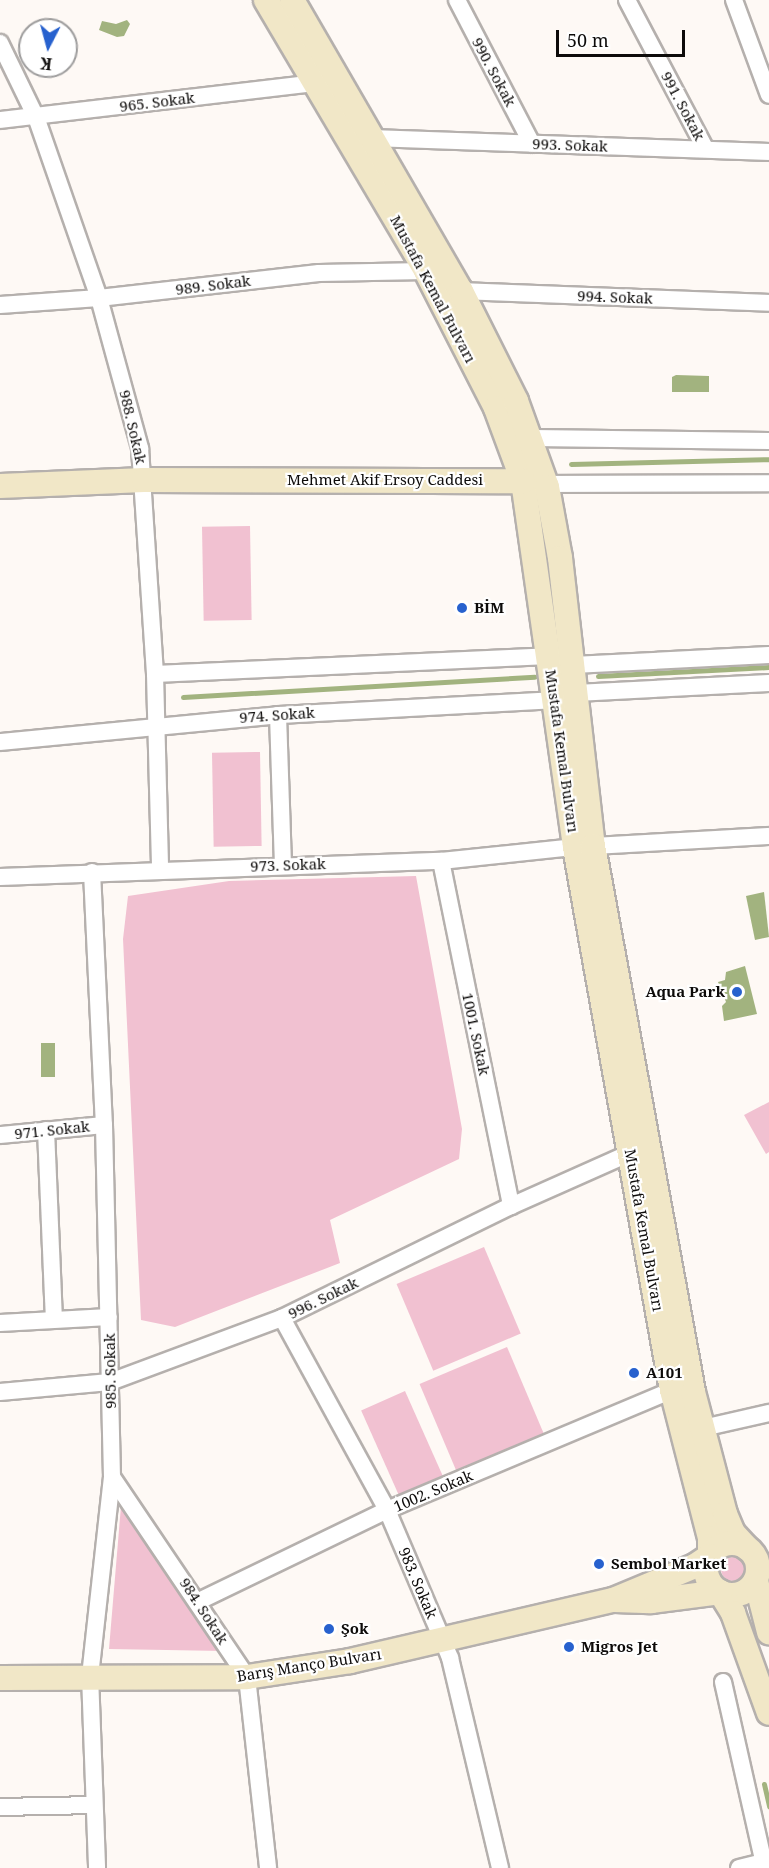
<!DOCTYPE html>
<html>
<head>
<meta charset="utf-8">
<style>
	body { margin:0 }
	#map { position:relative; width:769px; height:1868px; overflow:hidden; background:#fef9f5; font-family:"Noto Serif",serif }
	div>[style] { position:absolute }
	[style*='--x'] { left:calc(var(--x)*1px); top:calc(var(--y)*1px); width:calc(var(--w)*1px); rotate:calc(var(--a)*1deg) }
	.green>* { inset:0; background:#f1c1d1; transform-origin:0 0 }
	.round { border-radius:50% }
	.water>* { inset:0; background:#a2b37f; transform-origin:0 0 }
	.stream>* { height:5px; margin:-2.5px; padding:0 2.5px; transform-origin:2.5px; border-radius:2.5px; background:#a2b37f }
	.roads { filter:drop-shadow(2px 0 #b5b0ad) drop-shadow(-2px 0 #b5b0ad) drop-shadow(0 2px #b5b0ad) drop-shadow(0 -2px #b5b0ad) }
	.street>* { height:16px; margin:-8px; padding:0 8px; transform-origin:8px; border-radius:8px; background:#fff }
	.secondary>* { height:24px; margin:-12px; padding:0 12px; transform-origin:12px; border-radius:12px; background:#f1e7c7 }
	.secondary>.ring { margin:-12px; padding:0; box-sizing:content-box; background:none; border:24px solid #f1e7c7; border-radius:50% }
	.dots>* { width:16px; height:16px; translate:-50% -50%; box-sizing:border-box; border:3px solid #fff; border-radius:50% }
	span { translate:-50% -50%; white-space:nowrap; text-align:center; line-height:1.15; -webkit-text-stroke:4.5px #fff; paint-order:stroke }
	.street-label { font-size:15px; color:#0d0b0a }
	.poi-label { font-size:15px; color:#0d0b0a; font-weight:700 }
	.left { translate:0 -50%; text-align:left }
	.right { translate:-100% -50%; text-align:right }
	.north { position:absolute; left:18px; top:18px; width:60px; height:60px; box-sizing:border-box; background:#fff; border:2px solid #9e9d9d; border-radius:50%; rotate:186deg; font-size:16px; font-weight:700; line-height:24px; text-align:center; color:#0d0b0a }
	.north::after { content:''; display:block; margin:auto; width:21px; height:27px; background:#2761ce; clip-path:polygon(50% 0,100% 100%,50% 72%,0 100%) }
	.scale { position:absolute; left:556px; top:30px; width:129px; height:27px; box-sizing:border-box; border:3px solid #0d0b0a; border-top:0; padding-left:8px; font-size:18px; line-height:21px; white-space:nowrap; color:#0d0b0a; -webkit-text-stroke:4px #fff; paint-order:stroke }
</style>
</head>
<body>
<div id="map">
	<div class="green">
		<div style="left:250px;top:526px;width:94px;height:48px;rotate:89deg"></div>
		<div style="left:260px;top:752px;width:94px;height:48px;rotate:89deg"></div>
		<div style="clip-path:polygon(416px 876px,462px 1129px,459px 1159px,330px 1220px,340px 1263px,175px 1327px,141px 1320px,123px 939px,128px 896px,229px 881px)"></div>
		<div style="clip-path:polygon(769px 1102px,769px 1152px,766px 1154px,744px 1115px)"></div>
		<div style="left:484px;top:1247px;width:94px;height:95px;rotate:67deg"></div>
		<div style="left:507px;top:1347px;width:94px;height:95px;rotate:67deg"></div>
		<div style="left:405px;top:1391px;width:93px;height:48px;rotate:66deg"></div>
		<div style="clip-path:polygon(121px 1506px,223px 1651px,109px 1649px)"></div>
		<div class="round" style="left:721px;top:1557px;width:24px;height:24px"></div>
	</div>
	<div class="water">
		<div style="clip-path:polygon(127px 20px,130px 24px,124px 36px,117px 37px,99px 30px,102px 21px,116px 24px)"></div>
		<div style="clip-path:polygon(676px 375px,709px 376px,709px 392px,672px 392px,672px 377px)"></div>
		<div style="clip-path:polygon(764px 892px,769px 937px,755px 940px,746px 896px)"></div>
		<div style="clip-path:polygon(745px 966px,757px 1014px,724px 1021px,722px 1006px,726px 1002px,718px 982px,725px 980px,726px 972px)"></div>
		<div style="left:41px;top:1043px;width:14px;height:34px"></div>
	</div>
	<div class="stream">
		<div style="--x:571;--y:464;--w:198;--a:-1.4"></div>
		<div style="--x:598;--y:676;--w:171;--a:-3"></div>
		<div style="--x:183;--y:697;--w:352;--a:-3.3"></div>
		<div style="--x:764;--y:1784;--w:23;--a:77"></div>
	</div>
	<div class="roads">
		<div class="street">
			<div style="--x:457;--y:0;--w:162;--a:62.5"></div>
			<div style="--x:627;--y:0;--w:167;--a:62.2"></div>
			<div style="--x:734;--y:0;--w:101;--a:69.8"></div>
			<div style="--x:0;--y:43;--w:82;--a:64.1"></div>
			<div style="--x:36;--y:117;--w:192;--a:70.8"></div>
			<div style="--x:99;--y:298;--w:156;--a:74.7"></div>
			<div style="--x:140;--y:448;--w:226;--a:86.2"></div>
			<div style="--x:155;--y:674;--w:195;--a:88.5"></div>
			<div style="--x:0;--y:120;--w:317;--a:-6.7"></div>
			<div style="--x:372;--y:138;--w:397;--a:2"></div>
			<div style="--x:461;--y:291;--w:308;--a:2.2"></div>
			<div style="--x:0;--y:305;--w:99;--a:-4"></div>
			<div style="--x:99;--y:298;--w:221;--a:-6.5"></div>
			<div style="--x:319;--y:273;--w:107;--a:-1.1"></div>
			<div style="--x:530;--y:450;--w:12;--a:-76"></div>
			<div style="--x:533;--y:438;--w:236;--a:0.7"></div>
			<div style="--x:538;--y:484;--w:231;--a:-0.2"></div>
			<div style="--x:573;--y:665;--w:196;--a:-2.9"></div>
			<div style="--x:155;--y:674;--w:394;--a:-2.6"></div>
			<div style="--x:576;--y:693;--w:193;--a:-3"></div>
			<div style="--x:278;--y:715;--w:150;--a:88.1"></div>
			<div style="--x:0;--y:742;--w:279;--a:-5.5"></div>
			<div style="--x:278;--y:715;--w:276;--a:-3.1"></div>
			<div style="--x:593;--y:846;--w:176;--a:-3.3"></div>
			<div style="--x:441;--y:861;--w:352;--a:78.5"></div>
			<div style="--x:92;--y:872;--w:253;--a:87.3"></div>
			<div style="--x:104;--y:1125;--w:352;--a:88.7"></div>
			<div style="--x:112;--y:1477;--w:199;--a:96.3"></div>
			<div style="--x:90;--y:1675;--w:193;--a:87.9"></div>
			<div style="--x:0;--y:877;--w:441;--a:-2.1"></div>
			<div style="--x:441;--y:861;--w:135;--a:-6"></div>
			<div style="--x:46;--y:1130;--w:187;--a:87.6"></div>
			<div style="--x:0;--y:1135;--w:104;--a:-5.5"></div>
			<div style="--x:282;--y:1318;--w:219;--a:61.3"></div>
			<div style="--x:387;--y:1510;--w:161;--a:66.9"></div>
			<div style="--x:450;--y:1658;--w:216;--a:76.6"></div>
			<div style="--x:0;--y:1323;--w:109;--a:-3.2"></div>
			<div style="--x:0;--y:1392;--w:110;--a:-5.2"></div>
			<div style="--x:110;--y:1382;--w:184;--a:-20.4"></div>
			<div style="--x:282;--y:1318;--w:255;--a:-26.1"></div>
			<div style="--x:511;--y:1206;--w:130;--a:-24"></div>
			<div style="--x:703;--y:1428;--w:68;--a:-12.8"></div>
			<div style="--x:112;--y:1477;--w:241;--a:56"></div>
			<div style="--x:247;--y:1677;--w:192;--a:83.7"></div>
			<div style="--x:199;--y:1601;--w:209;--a:-25.8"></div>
			<div style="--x:387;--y:1510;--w:309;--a:-22.8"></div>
			<div style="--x:723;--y:1682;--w:191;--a:77.3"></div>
			<div style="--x:0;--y:1807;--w:94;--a:-1.2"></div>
			<div style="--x:739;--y:1868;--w:25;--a:-14"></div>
		</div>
		<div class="secondary">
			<div style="--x:266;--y:0;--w:315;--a:59.4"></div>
			<div style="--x:426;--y:271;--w:154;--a:62.9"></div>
			<div style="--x:496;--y:408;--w:78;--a:69.7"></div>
			<div style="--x:523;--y:481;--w:370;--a:81.9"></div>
			<div style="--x:575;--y:847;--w:552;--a:79.87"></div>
			<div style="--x:672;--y:1390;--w:153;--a:75.6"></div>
			<div style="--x:710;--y:1538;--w:18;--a:90"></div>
			<div style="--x:292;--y:0;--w:337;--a:59.9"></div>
			<div style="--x:461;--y:291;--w:123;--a:63.4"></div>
			<div style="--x:516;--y:401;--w:91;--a:70.2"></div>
			<div style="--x:547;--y:487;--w:72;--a:79.6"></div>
			<div style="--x:560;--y:558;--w:290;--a:83.5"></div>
			<div style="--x:593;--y:846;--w:555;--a:79.62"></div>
			<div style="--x:693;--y:1392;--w:126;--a:75.3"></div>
			<div style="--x:725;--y:1514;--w:21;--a:67"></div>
			<div style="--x:733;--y:1533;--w:21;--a:47"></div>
			<div style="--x:0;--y:486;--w:144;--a:-2.4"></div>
			<div style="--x:144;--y:480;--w:379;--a:0.2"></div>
			<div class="ring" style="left:706px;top:1543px;width:28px;height:28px"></div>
			<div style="--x:756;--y:1581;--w:53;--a:75.7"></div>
			<div style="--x:720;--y:1592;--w:25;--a:58"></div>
			<div style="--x:733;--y:1613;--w:106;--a:70.2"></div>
			<div style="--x:615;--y:1600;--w:36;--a:2"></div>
			<div style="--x:651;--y:1601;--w:70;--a:-7.4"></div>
			<div style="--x:0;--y:1678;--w:247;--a:-0.2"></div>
			<div style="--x:247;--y:1677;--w:104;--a:-8.8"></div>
			<div style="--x:350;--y:1661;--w:270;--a:-13.1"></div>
			<div style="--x:613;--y:1600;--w:89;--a:-22.5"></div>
			<div style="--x:695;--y:1566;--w:18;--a:-34"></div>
		</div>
	</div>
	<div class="dots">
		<div style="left:462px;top:608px;background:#2761ce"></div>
		<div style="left:737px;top:992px;background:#2761ce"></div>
		<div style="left:634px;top:1373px;background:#2761ce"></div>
		<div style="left:599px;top:1564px;background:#2761ce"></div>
		<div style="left:329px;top:1629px;background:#2761ce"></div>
		<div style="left:569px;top:1647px;background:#2761ce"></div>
	</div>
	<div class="street-label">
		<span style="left:494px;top:72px;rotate:62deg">990. Sokak</span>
		<span style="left:157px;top:102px;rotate:-7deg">965. Sokak</span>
		<span style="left:683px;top:106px;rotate:62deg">991. Sokak</span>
		<span style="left:570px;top:145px;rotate:2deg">993. Sokak</span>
		<span style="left:213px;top:285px;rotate:-7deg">989. Sokak</span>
		<span style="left:433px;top:289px;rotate:62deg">Mustafa Kemal Bulvarı</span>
		<span style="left:615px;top:297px;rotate:2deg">994. Sokak</span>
		<span style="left:133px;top:427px;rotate:77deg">988. Sokak</span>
		<span style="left:385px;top:480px">Mehmet Akif Ersoy Caddesi</span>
		<span style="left:277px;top:715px;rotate:-4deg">974. Sokak</span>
		<span style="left:562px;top:751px;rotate:82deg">Mustafa Kemal Bulvarı</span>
		<span style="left:288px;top:865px;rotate:-2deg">973. Sokak</span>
		<span style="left:476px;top:1034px;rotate:78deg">1001. Sokak</span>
		<span style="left:52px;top:1130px;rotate:-6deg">971. Sokak</span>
		<span style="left:644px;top:1230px;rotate:80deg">Mustafa Kemal Bulvarı</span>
		<span style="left:323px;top:1298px;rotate:-26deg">996. Sokak</span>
		<span style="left:110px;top:1371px;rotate:-91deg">985. Sokak</span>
		<span style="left:433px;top:1491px;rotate:-23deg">1002. Sokak</span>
		<span style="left:418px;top:1583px;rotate:67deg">983. Sokak</span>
		<span style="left:204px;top:1611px;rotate:57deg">984. Sokak</span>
		<span style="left:309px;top:1665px;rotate:-9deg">Barış Manço Bulvarı</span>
	</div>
	<div class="poi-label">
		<span class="left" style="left:474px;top:608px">BİM</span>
		<span class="right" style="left:725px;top:992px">Aqua Park</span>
		<span class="left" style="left:646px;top:1373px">A101</span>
		<span class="left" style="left:611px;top:1564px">Sembol Market</span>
		<span class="left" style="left:341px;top:1629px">Şok</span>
		<span class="left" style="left:581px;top:1647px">Migros Jet</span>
	</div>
	<div class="north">K</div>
	<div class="scale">50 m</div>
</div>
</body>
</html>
